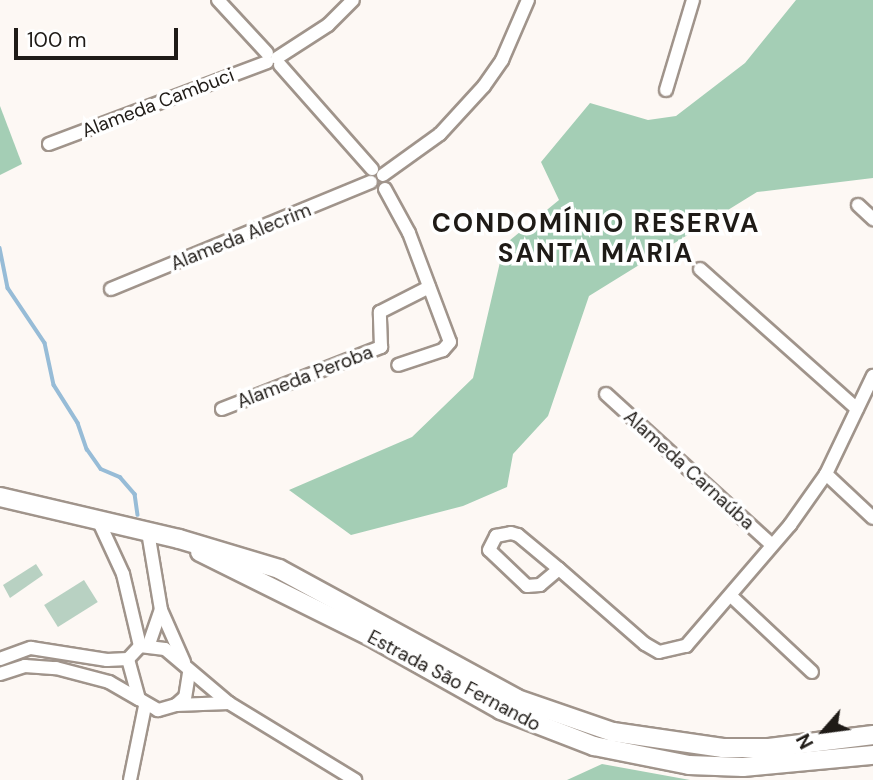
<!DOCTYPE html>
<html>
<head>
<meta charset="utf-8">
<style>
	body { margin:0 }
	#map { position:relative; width:873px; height:780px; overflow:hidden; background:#fdf8f4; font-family:"DM Sans",sans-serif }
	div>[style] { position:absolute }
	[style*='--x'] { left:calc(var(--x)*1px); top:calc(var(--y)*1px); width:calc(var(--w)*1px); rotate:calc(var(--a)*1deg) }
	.green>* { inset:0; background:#b8d1c2; transform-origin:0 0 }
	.forest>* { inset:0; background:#a4ceb5 }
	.stream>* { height:3.5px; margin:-1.75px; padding:0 1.75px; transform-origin:1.75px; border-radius:1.75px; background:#97bcd7 }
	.roads { filter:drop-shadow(2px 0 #a0948b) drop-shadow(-2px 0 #a0948b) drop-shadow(0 2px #a0948b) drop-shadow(0 -2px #a0948b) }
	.minor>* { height:12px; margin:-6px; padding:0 6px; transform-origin:6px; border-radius:6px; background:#fff }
	.secondary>* { height:18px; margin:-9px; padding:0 9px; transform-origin:9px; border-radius:9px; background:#fff }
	span { translate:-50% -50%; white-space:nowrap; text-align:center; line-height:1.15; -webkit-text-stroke:7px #fff; paint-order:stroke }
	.street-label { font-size:19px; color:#1f1b17 }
	.district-label { font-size:26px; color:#1f1b17; font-weight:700; letter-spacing:2px }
	.north { position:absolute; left:789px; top:696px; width:70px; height:70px; -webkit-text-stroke:5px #fff; paint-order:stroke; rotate:242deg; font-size:19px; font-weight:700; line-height:28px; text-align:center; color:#1f1b17 }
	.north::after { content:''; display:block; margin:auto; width:24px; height:32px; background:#1f1b17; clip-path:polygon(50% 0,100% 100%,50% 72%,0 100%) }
	.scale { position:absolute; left:14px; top:28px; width:164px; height:32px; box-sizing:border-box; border:4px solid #1f1b17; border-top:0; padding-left:9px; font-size:21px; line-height:24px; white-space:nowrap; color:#1f1b17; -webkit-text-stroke:5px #fff; paint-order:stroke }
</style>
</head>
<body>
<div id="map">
	<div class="green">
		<div style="clip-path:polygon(36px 564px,43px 575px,10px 598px,3px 585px)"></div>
		<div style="left:84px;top:580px;width:26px;height:47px;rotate:58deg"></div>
	</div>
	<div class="forest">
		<div style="clip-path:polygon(796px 0,873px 0,873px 178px,757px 192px,589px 296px,548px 416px,513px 454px,507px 487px,463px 506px,351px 535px,289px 490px,412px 437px,473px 378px,504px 245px,559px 200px,541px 162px,590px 103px,648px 120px,676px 116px,745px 63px)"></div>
		<div style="clip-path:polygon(0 106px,22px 164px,0 175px)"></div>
		<div style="clip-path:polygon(602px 764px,690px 780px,567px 780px)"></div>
	</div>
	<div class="stream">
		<div style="--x:0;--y:248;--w:41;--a:78.7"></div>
		<div style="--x:8;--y:288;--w:66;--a:56.1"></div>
		<div style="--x:45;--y:343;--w:43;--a:77.9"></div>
		<div style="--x:54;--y:385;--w:45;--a:57.7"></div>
		<div style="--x:78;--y:423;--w:28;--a:71"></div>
		<div style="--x:87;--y:449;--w:24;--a:55"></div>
		<div style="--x:101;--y:469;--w:21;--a:23"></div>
		<div style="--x:120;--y:477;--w:23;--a:49"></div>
		<div style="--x:135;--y:494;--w:21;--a:82"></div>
	</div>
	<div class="roads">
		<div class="minor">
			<div style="--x:218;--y:0;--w:72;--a:47.2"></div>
			<div style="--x:277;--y:58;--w:61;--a:-32.9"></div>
			<div style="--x:328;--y:25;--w:35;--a:-45"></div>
			<div style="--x:280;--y:65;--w:139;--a:48.5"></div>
			<div style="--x:666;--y:90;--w:94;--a:-73.3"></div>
			<div style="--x:49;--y:144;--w:233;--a:-20.6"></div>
			<div style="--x:383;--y:175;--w:70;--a:-35.7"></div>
			<div style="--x:440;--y:134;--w:65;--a:-47.5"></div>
			<div style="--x:484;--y:86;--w:32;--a:-55"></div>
			<div style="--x:502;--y:60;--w:65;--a:-66.6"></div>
			<div style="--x:385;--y:189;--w:50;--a:61.4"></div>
			<div style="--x:409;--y:233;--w:116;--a:69.4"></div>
			<div style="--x:450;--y:342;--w:11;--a:131"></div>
			<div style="--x:443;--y:350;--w:47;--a:161.6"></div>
			<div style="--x:858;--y:205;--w:21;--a:43"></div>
			<div style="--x:700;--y:269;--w:210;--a:41.7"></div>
			<div style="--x:111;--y:289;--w:281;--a:-22.4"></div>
			<div style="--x:606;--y:394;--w:224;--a:42.3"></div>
			<div style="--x:222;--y:409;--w:171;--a:-21.3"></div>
			<div style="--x:381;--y:347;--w:35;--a:-92"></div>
			<div style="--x:380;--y:312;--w:55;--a:-27"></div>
			<div style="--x:826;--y:474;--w:64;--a:43.1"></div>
			<div style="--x:99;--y:522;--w:57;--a:65.2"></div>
			<div style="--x:123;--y:574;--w:74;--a:76.7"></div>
			<div style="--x:148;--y:532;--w:79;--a:80.5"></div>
			<div style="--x:161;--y:610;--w:57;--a:66.1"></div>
			<div style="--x:511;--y:533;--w:7;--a:16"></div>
			<div style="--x:518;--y:535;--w:53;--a:39.7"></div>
			<div style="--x:559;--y:569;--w:25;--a:140"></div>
			<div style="--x:540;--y:585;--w:13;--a:176"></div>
			<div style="--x:527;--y:586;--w:52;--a:-136.5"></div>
			<div style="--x:489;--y:550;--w:16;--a:-63"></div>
			<div style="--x:496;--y:536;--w:15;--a:-11"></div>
			<div style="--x:559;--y:569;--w:114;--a:41.1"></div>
			<div style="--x:645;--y:644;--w:16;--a:30"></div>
			<div style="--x:659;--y:652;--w:28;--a:-13"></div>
			<div style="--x:686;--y:646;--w:160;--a:-49.3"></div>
			<div style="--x:790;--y:525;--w:62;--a:-54.8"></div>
			<div style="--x:826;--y:474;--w:109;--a:-64.4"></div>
			<div style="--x:731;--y:596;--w:111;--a:43.2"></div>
			<div style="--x:149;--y:644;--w:36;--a:-71"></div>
			<div style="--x:0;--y:659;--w:33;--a:-20"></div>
			<div style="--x:31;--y:648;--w:77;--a:9"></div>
			<div style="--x:107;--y:660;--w:21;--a:-3"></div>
			<div style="--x:189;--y:673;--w:24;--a:99"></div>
			<div style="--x:185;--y:697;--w:12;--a:138"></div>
			<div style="--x:176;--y:705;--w:19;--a:164"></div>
			<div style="--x:158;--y:710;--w:22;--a:-150"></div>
			<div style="--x:139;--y:699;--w:41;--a:-105.4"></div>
			<div style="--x:128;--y:659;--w:18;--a:-47"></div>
			<div style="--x:140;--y:646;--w:25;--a:7"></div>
			<div style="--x:165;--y:649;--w:84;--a:40.2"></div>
			<div style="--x:229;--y:703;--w:148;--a:31.4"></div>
			<div style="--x:0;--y:674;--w:26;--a:-18"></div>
			<div style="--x:25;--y:666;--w:31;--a:4"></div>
			<div style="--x:56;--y:668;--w:55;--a:14.8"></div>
			<div style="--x:109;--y:682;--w:34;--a:30"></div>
			<div style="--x:176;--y:705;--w:53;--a:-2.2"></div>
			<div style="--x:130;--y:780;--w:76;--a:-78.5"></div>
		</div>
		<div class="secondary">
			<div style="--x:0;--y:497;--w:184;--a:13.2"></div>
			<div style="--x:179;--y:539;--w:104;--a:16.7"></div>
			<div style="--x:279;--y:569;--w:271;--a:28.6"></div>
			<div style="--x:517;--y:699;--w:102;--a:19"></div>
			<div style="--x:613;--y:732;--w:111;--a:8.3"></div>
			<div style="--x:723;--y:748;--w:46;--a:0"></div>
			<div style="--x:769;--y:748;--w:105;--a:-7.1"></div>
			<div style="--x:200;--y:552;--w:198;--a:26.4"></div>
			<div style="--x:377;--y:640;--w:142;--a:29.4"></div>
			<div style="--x:501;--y:710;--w:100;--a:21.2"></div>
			<div style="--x:594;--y:746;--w:97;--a:11.3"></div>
			<div style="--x:689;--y:765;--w:54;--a:2.1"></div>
			<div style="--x:743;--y:767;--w:131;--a:-5.3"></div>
		</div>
	</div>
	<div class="street-label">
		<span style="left:158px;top:103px;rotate:-21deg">Alameda Cambuci</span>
		<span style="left:241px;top:237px;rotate:-22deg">Alameda Alecrim</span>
		<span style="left:305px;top:377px;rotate:-21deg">Alameda Peroba</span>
		<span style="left:689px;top:470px;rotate:42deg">Alameda Carnaúba</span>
		<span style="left:454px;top:681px;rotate:28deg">Estrada São Fernando</span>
	</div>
	<div class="district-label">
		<span style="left:596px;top:239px">CONDOMÍNIO RESERVA<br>SANTA MARIA</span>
	</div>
	<div class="north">N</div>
	<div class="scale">100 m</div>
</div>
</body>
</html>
